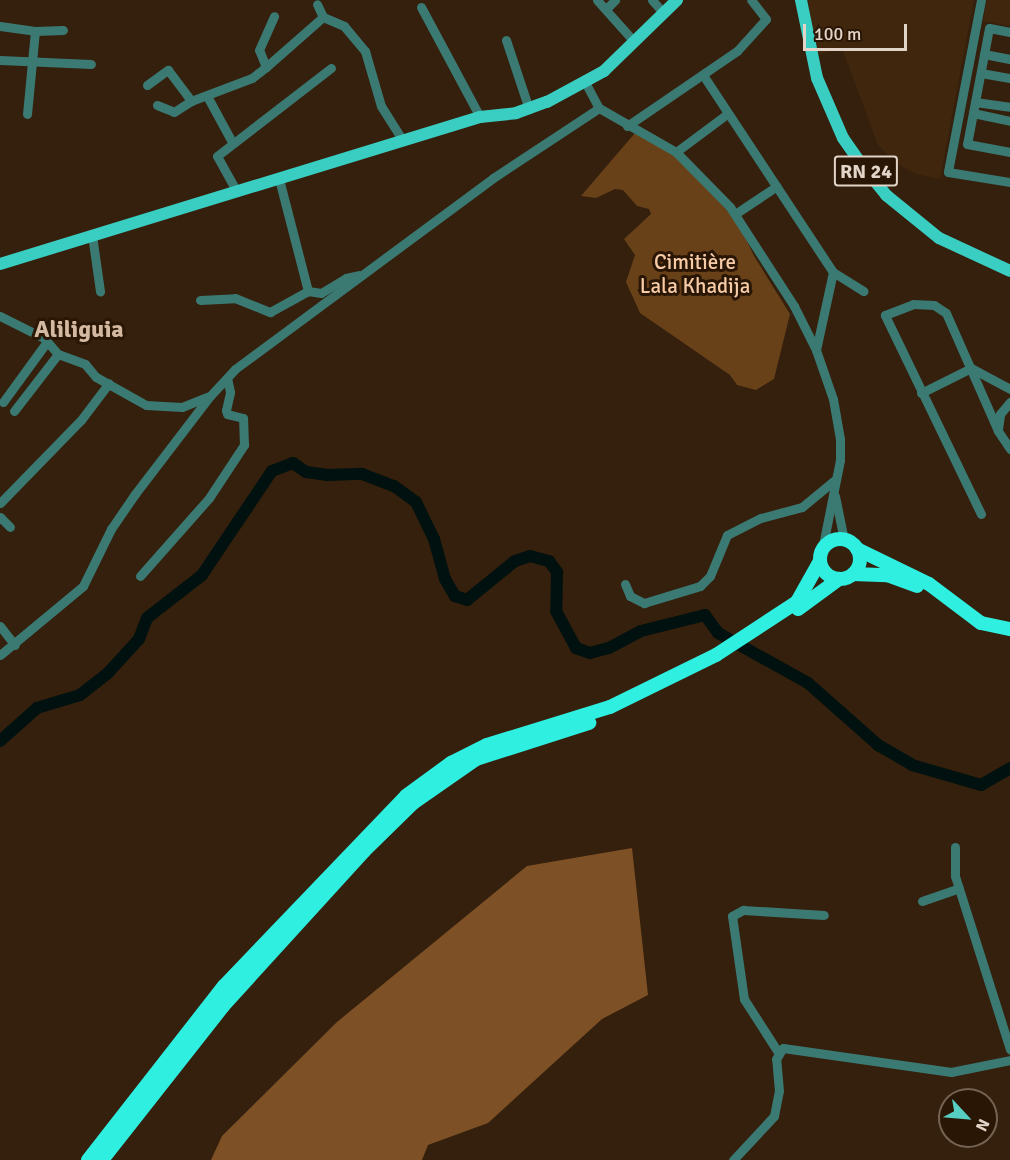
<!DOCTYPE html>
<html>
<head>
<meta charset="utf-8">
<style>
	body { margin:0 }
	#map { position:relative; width:1010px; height:1160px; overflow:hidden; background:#34200d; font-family:Signika,sans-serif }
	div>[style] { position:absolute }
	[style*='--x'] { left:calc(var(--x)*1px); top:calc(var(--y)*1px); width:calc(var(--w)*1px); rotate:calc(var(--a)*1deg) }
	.built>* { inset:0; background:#40260d }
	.green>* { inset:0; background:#694119 }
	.forest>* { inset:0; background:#7d5025 }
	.river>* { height:12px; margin:-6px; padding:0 6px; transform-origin:6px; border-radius:6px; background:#00110f }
	.minor>* { height:9px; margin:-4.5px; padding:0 4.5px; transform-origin:4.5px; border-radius:4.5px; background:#3b7973 }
	.major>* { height:12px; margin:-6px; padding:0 6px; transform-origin:6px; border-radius:6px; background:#39cec1 }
	.highway>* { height:14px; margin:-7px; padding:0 7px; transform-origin:7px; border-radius:7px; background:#2eefe0 }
	.highway>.ring { margin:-7px; padding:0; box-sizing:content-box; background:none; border:14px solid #2eefe0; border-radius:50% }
	span { translate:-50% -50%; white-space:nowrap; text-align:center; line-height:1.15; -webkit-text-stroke:6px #2a1604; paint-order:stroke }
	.shield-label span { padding:2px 4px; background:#2a1604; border:2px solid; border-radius:4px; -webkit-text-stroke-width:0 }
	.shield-label { font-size:20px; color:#e2d4c8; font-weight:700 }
	.park-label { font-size:21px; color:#f6cba7 }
	.quarter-label { font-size:24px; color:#d4b9a2; font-weight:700 }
	.north { position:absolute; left:938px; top:1088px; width:60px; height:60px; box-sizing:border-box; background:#2a1604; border:2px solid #746252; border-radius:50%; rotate:116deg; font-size:16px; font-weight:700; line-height:24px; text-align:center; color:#e2d4c8 }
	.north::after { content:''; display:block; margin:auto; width:21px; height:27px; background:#57cec2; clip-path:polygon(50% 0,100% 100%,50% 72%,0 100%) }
	.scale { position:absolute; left:803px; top:24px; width:104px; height:27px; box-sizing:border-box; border:3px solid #e2d4c8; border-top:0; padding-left:8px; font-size:18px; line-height:21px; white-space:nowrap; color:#e2d4c8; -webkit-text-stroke:4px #2a1604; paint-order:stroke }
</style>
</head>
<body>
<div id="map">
	<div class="built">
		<div style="clip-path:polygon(808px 0,974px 0,940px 179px,916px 174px,896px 163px,878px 145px,842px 48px,816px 55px)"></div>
		<div style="clip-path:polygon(987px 0,1010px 0,1010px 26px,983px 21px)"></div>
	</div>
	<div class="green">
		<div style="clip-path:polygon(635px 133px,682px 160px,739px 224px,754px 256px,790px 314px,774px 379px,756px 390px,737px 385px,730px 375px,640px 313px,626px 282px,635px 255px,624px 239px,651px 214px,649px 209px,637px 206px,623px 190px,615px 189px,596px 198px,581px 196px)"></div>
	</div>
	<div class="forest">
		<div style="clip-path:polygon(632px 848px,648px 995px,602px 1019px,488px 1123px,428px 1145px,422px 1160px,211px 1160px,222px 1136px,337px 1022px,527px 866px)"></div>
	</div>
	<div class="river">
		<div style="--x:0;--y:741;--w:50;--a:-41.7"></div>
		<div style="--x:37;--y:708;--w:45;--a:-16.8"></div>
		<div style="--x:80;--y:695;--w:36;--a:-38"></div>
		<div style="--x:108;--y:673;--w:46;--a:-47.6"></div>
		<div style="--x:139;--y:639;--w:22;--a:-69"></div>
		<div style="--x:147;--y:618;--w:70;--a:-38"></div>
		<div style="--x:202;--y:575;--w:125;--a:-56.1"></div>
		<div style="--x:272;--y:471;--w:22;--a:-21"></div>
		<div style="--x:293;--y:463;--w:16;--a:35"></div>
		<div style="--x:306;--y:472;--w:22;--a:8"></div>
		<div style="--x:328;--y:475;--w:34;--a:-2"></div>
		<div style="--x:362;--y:474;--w:34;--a:21"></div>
		<div style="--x:394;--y:486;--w:27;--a:36"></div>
		<div style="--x:416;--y:502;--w:41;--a:64.1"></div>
		<div style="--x:434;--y:539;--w:41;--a:74.6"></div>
		<div style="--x:445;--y:579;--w:20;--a:60"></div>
		<div style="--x:455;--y:596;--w:13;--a:18"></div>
		<div style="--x:467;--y:600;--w:62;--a:-39.1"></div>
		<div style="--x:515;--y:561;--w:16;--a:-18"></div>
		<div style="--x:530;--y:556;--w:20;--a:15"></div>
		<div style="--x:549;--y:561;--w:14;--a:54"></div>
		<div style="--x:557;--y:572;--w:39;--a:91"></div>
		<div style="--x:556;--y:611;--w:42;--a:61.6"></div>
		<div style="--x:576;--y:648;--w:15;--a:20"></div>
		<div style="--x:590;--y:653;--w:20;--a:-15"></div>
		<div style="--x:609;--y:648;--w:36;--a:-28"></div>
		<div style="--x:641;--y:631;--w:66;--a:-14"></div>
		<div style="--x:705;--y:615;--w:22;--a:54"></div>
		<div style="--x:718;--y:633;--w:103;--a:29.1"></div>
		<div style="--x:808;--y:683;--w:94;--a:41.5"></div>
		<div style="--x:878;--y:745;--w:39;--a:30"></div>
		<div style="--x:912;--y:765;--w:72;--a:16.2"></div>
		<div style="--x:981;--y:785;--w:34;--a:-30"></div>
	</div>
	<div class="minor">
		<div style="--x:597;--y:0;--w:50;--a:48.3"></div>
		<div style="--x:652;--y:0;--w:12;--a:48"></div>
		<div style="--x:981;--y:0;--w:175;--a:100.9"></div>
		<div style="--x:948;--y:172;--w:63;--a:9.2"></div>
		<div style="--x:421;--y:7;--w:125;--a:61.8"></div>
		<div style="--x:606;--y:9;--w:13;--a:-45"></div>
		<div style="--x:323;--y:17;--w:23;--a:23"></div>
		<div style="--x:344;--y:26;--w:33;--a:50"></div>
		<div style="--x:365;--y:51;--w:57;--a:73.8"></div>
		<div style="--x:381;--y:106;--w:41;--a:57.8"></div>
		<div style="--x:0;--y:26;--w:35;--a:8"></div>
		<div style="--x:35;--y:31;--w:28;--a:-2"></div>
		<div style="--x:1010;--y:32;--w:21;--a:-169"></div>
		<div style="--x:989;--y:28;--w:118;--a:100.7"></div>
		<div style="--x:967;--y:144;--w:44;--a:10.5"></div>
		<div style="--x:506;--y:40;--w:73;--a:71.6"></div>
		<div style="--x:984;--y:54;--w:26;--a:11"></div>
		<div style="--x:0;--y:60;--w:91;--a:2.5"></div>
		<div style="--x:266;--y:67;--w:76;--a:-41.3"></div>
		<div style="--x:323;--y:17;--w:14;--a:-115"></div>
		<div style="--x:981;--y:73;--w:29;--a:10"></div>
		<div style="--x:703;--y:75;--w:236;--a:56.6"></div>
		<div style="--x:833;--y:272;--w:80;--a:102.3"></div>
		<div style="--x:585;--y:82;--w:30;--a:62"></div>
		<div style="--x:599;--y:108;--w:89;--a:29.7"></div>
		<div style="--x:676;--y:152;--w:77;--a:45.5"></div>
		<div style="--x:730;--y:207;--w:118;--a:57.1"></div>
		<div style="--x:794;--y:306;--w:49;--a:63.4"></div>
		<div style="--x:816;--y:350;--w:52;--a:70.9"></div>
		<div style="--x:833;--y:399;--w:41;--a:80.1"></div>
		<div style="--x:840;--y:439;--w:21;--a:90"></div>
		<div style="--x:840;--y:460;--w:97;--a:101.3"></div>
		<div style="--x:147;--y:85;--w:26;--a:-36"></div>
		<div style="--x:168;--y:70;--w:39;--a:53"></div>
		<div style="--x:207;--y:96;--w:52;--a:61.5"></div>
		<div style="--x:975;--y:102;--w:35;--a:8"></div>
		<div style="--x:157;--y:105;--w:18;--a:22"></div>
		<div style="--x:174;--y:112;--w:20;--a:-33"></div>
		<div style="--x:191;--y:101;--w:65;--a:-20.7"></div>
		<div style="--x:252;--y:78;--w:18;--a:-38"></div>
		<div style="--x:266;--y:67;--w:18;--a:-112"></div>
		<div style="--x:259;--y:50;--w:37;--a:-66"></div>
		<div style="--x:973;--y:113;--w:38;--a:12"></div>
		<div style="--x:27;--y:114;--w:83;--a:-84.5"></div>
		<div style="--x:627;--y:126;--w:133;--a:-34.3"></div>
		<div style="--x:737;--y:51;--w:43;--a:-47.8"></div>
		<div style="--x:766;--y:19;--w:24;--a:-128"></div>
		<div style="--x:676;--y:152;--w:64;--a:-36.7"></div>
		<div style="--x:279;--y:179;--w:116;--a:75.5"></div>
		<div style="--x:308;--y:291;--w:13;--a:9"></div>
		<div style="--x:321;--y:293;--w:29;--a:-31"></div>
		<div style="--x:346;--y:278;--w:13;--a:-13"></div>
		<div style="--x:237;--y:192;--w:41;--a:-119.1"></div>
		<div style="--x:217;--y:156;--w:144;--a:-37.7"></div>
		<div style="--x:735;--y:214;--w:50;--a:-33.7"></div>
		<div style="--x:92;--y:235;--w:57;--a:81.9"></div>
		<div style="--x:833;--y:272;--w:36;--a:32"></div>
		<div style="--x:200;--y:300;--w:35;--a:-3"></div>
		<div style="--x:235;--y:298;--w:38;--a:22"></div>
		<div style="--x:270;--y:312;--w:43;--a:-28.9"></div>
		<div style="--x:0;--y:316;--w:49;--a:26.6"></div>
		<div style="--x:44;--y:338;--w:21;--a:49"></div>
		<div style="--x:58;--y:354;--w:29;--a:20"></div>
		<div style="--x:85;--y:364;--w:17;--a:50"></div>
		<div style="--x:96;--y:377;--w:57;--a:29.2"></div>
		<div style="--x:146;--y:405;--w:36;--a:3"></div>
		<div style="--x:182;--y:407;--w:27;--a:-22"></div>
		<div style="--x:921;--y:393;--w:56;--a:-26.6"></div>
		<div style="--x:971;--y:368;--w:44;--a:28.3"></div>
		<div style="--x:3;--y:402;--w:73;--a:-53.9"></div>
		<div style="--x:14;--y:411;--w:72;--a:-52.3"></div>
		<div style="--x:998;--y:429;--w:15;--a:-82"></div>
		<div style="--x:1000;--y:414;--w:16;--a:-50"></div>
		<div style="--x:835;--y:496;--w:45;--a:78.4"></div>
		<div style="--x:0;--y:503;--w:116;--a:-45.7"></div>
		<div style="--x:81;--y:420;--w:46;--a:-52.9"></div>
		<div style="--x:981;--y:514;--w:221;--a:-115.8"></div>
		<div style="--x:885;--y:315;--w:30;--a:-21"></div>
		<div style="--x:913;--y:304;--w:21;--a:3"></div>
		<div style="--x:934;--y:305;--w:14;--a:34"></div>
		<div style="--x:946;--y:313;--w:129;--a:66.2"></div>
		<div style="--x:998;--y:431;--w:22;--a:56"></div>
		<div style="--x:0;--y:517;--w:14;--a:45"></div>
		<div style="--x:140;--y:576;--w:104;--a:-48.5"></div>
		<div style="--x:209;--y:498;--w:64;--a:-56.6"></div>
		<div style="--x:244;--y:445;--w:27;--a:-92"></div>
		<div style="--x:243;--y:418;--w:16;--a:-166"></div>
		<div style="--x:227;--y:414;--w:4;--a:-104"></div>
		<div style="--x:226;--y:410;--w:18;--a:-77"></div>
		<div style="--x:230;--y:392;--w:14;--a:-102"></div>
		<div style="--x:625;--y:584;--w:13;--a:67"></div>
		<div style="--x:630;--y:596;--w:16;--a:27"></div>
		<div style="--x:644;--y:603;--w:59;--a:-16.9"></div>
		<div style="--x:700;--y:586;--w:14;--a:-45"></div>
		<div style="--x:710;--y:576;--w:44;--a:-67.5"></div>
		<div style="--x:727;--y:535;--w:38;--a:-27"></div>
		<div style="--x:761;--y:518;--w:42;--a:-15"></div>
		<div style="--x:802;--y:507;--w:44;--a:-39.5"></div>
		<div style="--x:0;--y:626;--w:24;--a:52"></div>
		<div style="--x:0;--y:655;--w:108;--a:-39.7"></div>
		<div style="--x:83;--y:586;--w:64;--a:-63.8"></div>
		<div style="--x:111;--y:529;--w:42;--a:-55.6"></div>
		<div style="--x:135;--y:494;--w:123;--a:-52.6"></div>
		<div style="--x:210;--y:396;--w:37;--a:-47"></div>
		<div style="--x:235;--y:369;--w:321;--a:-36.5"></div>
		<div style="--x:493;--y:178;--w:127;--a:-33.4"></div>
		<div style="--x:955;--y:847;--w:29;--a:90"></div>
		<div style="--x:955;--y:876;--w:182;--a:72.4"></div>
		<div style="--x:922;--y:901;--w:39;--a:-19"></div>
		<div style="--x:778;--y:1052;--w:63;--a:-122.7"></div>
		<div style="--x:744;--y:999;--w:84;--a:-98.2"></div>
		<div style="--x:732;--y:916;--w:13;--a:-29"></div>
		<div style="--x:743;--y:910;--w:81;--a:3.5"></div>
		<div style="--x:733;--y:1160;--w:60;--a:-47"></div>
		<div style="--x:774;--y:1116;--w:25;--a:-79"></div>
		<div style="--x:779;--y:1091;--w:32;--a:-95"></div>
		<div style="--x:776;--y:1059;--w:13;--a:-58"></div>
		<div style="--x:783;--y:1048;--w:170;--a:8.1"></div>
		<div style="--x:951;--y:1072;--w:60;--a:-11.5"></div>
	</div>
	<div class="major">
		<div style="--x:801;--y:0;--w:80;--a:78.4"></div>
		<div style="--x:817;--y:78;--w:65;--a:66.6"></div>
		<div style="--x:843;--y:138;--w:32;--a:55"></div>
		<div style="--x:861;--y:164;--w:40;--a:51"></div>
		<div style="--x:886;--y:195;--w:68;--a:39.1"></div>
		<div style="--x:939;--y:238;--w:78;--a:24.9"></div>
		<div style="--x:0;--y:264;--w:502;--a:-17.03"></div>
		<div style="--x:480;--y:117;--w:36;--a:-6"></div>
		<div style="--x:516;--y:113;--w:33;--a:-20"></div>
		<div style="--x:547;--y:102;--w:65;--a:-28.5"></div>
		<div style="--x:604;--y:71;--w:102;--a:-44.2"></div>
	</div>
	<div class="highway">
		<div class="ring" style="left:820px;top:539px;width:26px;height:26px"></div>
		<div style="--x:857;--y:549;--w:80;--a:25.9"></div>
		<div style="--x:929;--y:584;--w:65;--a:36.9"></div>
		<div style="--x:981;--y:623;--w:30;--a:12"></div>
		<div style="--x:853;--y:574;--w:34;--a:2"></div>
		<div style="--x:887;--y:575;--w:32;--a:20"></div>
		<div style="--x:798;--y:609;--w:51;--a:-36.2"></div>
		<div style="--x:88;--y:1160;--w:221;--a:-52"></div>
		<div style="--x:224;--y:986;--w:263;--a:-46.2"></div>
		<div style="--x:406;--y:796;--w:56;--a:-36.3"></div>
		<div style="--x:451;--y:763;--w:40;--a:-26.6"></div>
		<div style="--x:487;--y:745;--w:129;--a:-17.2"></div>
		<div style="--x:610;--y:707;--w:118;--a:-26.1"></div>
		<div style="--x:716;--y:655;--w:97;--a:-33.2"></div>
		<div style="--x:797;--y:602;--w:47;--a:-60.7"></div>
		<div style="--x:102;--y:1160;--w:196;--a:-51.8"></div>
		<div style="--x:223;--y:1006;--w:210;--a:-47.7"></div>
		<div style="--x:364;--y:851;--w:69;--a:-44.4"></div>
		<div style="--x:413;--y:803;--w:77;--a:-34.9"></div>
		<div style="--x:476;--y:759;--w:119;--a:-17.7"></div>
	</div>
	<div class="shield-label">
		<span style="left:866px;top:171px">RN 24</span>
	</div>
	<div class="park-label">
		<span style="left:695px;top:274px">Cimitière<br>Lala Khadija</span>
	</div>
	<div class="quarter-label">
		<span style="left:79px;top:330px">Aliliguia</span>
	</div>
	<div class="north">N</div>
	<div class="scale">100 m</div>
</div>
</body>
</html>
